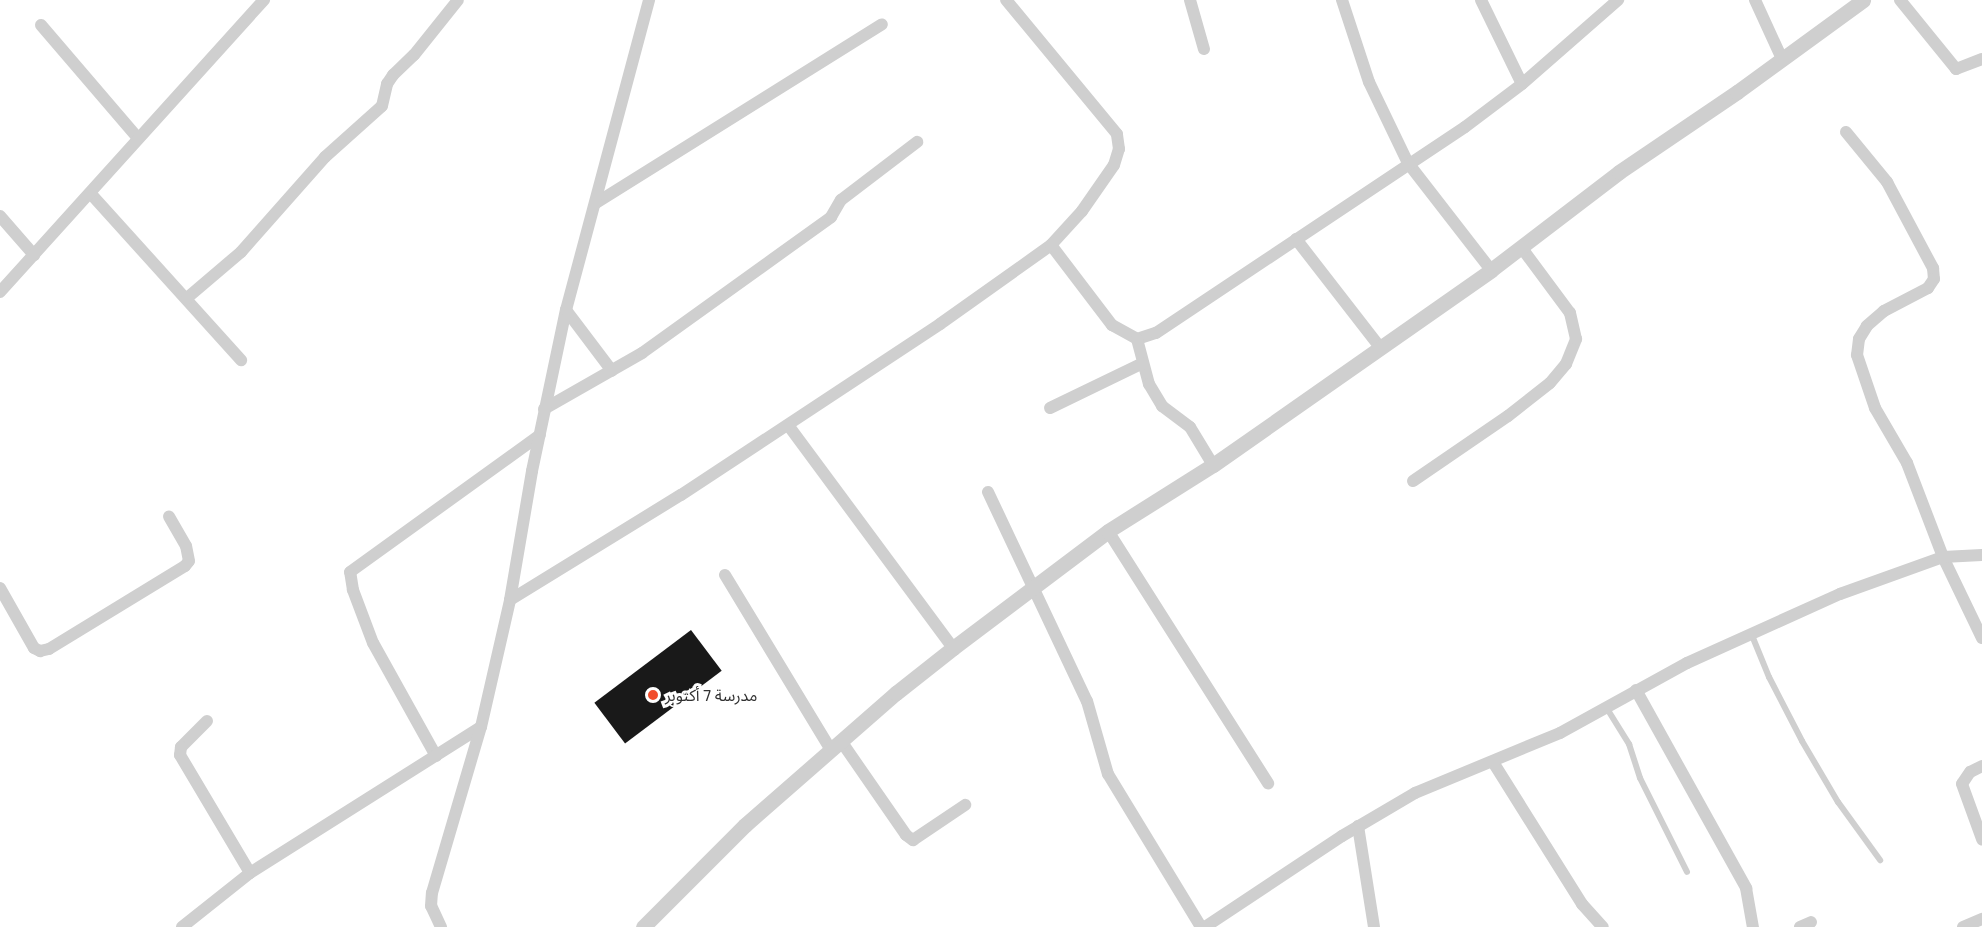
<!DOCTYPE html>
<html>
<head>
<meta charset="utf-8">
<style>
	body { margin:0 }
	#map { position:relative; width:1982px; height:927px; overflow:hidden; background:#fff; font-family:"Exo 2","Noto Sans Arabic",sans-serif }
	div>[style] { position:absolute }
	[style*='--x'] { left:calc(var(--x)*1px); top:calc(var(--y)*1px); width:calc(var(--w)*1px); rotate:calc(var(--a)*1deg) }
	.building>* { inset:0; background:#191919; transform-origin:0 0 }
	.service>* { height:6px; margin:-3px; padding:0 3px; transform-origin:3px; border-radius:3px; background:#cfcfcf }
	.minor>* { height:12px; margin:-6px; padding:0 6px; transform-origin:6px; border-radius:6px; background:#cfcfcf }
	.tertiary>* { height:15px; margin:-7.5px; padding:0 7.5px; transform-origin:7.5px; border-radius:7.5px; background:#cfcfcf }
	.dots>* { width:16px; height:16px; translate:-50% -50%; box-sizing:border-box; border:3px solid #fff; border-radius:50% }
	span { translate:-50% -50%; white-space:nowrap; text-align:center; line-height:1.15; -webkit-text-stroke:6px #fff; paint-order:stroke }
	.poi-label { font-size:16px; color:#323232 }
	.left { translate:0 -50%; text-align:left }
</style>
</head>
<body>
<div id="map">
	<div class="building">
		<div style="left:691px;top:630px;width:51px;height:121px;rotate:53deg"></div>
	</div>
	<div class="service">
		<div style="--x:1751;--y:633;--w:48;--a:67.8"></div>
		<div style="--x:1769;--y:677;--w:72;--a:62.7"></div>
		<div style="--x:1802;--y:741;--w:71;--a:59.5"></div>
		<div style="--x:1838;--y:802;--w:72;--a:54.1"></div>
		<div style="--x:1606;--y:707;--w:44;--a:58.1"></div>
		<div style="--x:1629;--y:744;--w:36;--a:72"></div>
		<div style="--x:1640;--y:778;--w:105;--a:63.4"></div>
	</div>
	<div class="minor">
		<div style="--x:1190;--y:0;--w:51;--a:74.1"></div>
		<div style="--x:1342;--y:0;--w:86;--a:71.8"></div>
		<div style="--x:1369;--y:82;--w:90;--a:64.3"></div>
		<div style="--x:1408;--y:163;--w:135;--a:52.2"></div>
		<div style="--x:1481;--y:0;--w:93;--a:64"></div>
		<div style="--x:1755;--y:0;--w:65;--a:65.4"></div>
		<div style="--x:1900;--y:0;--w:89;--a:50.9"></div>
		<div style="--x:1956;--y:69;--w:28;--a:-21"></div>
		<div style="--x:41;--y:25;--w:149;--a:49.4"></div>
		<div style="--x:1846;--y:132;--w:65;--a:50.6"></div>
		<div style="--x:1887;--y:182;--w:98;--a:61.9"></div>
		<div style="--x:1933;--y:268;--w:11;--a:85"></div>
		<div style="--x:1934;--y:279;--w:11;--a:124"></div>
		<div style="--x:1928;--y:288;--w:50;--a:152.4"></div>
		<div style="--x:1884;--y:311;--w:23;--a:139"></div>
		<div style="--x:1867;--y:326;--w:15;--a:122"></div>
		<div style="--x:1859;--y:339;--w:16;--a:97"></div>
		<div style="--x:1857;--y:355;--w:56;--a:71.2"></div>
		<div style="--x:1875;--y:408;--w:64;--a:59.8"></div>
		<div style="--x:1907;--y:463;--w:101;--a:69"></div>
		<div style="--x:1943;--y:557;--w:90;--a:64.3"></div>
		<div style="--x:91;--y:194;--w:224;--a:47.9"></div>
		<div style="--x:596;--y:203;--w:337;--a:-32"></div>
		<div style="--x:0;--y:216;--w:52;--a:48.9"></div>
		<div style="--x:1296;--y:239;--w:135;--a:52.2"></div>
		<div style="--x:1051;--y:245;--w:101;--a:52.7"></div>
		<div style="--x:1112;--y:325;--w:29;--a:29"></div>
		<div style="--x:1137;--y:339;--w:20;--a:-18"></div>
		<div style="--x:1156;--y:333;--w:371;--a:-33.7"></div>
		<div style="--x:1465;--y:127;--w:71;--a:-37"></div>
		<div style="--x:1522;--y:84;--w:128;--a:-41.2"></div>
		<div style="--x:0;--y:292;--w:394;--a:-47.9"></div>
		<div style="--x:187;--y:298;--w:71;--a:-40.4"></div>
		<div style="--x:241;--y:252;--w:127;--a:-48.5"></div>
		<div style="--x:325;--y:157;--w:76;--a:-41.8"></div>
		<div style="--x:382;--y:106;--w:23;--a:-77"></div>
		<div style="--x:387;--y:84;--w:11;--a:-56"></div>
		<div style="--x:393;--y:75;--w:29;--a:-44"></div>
		<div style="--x:414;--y:55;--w:70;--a:-51.3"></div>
		<div style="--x:566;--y:310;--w:76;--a:53"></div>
		<div style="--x:1137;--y:339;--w:47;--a:75.1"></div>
		<div style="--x:1149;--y:384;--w:26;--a:59"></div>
		<div style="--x:1162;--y:406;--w:35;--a:37"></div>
		<div style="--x:1190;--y:427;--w:44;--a:58.8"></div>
		<div style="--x:1050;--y:408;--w:103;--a:-25.8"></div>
		<div style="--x:544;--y:409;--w:113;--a:-29.7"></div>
		<div style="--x:642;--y:353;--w:233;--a:-35.7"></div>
		<div style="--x:831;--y:217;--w:20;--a:-60"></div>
		<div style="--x:841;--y:200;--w:96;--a:-37.3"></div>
		<div style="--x:788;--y:425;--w:277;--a:53.5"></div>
		<div style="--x:1413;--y:481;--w:115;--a:-34.4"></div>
		<div style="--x:1508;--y:416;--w:53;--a:-38.2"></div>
		<div style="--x:1550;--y:383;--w:25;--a:-50"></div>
		<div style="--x:1566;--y:364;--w:27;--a:-68"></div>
		<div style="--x:1576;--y:339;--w:27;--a:-103"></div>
		<div style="--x:1570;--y:313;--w:82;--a:-126.6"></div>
		<div style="--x:988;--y:492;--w:231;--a:64.7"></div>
		<div style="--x:1087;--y:701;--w:76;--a:74"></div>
		<div style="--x:1108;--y:774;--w:179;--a:58.7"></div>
		<div style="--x:1108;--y:531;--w:299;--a:57.6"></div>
		<div style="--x:725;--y:575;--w:205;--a:58.8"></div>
		<div style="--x:0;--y:588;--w:69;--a:60.5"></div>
		<div style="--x:34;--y:648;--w:7;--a:27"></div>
		<div style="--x:40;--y:651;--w:9;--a:-13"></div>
		<div style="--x:49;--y:649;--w:159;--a:-31.4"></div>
		<div style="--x:185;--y:566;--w:6;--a:-51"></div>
		<div style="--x:189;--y:561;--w:15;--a:-101"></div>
		<div style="--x:186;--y:546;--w:34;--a:-120"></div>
		<div style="--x:510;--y:600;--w:201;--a:-31.6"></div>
		<div style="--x:681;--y:495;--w:310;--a:-33.4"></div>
		<div style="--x:940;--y:324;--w:136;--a:-35.4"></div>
		<div style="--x:1051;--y:245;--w:46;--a:-47.6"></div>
		<div style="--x:1082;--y:211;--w:56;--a:-55.2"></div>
		<div style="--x:1114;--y:165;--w:17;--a:-73"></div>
		<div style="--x:1119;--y:149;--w:15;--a:-98"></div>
		<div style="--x:1117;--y:134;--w:174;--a:-129.6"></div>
		<div style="--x:1636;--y:690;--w:227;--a:60.9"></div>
		<div style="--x:1746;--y:888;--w:40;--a:80"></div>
		<div style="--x:207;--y:721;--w:37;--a:135"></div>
		<div style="--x:181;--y:747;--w:8;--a:97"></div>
		<div style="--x:180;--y:755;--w:137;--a:59.3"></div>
		<div style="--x:841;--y:741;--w:114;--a:55.3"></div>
		<div style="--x:906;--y:835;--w:9;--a:36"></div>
		<div style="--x:913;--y:840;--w:63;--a:-33.9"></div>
		<div style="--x:436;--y:756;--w:129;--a:-119.1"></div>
		<div style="--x:373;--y:643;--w:57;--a:-110.7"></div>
		<div style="--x:353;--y:590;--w:18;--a:-99"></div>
		<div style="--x:350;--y:572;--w:234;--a:-35.8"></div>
		<div style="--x:1493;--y:762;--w:168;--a:57.9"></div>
		<div style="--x:1582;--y:904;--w:31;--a:48"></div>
		<div style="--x:1982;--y:766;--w:13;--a:153"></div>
		<div style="--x:1970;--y:772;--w:14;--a:124"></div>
		<div style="--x:1962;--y:784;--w:59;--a:70"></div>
		<div style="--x:1358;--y:826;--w:102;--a:81"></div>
		<div style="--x:182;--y:927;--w:87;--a:-38.5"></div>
		<div style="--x:250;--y:873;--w:273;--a:-32.3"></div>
		<div style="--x:441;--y:927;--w:23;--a:-115"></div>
		<div style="--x:431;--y:906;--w:13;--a:-86"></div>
		<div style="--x:432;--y:893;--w:173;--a:-73.6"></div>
		<div style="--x:481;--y:727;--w:130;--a:-77.1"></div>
		<div style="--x:510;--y:600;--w:131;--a:-80.3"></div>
		<div style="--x:532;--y:471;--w:165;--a:-78.1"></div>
		<div style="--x:566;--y:310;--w:321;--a:-75"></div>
		<div style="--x:1205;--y:927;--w:164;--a:-33.6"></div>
		<div style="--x:1342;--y:836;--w:85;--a:-30.5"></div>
		<div style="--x:1415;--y:793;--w:157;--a:-22.5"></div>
		<div style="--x:1560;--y:733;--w:145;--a:-28.9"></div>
		<div style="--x:1687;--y:663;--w:168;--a:-24.3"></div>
		<div style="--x:1840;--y:594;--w:109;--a:-19.8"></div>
		<div style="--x:1943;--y:557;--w:39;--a:-3"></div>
		<div style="--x:1800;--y:927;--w:12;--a:-24"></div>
		<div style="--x:1963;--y:927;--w:21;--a:-23"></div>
	</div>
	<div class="tertiary">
		<div style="--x:643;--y:927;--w:144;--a:-45"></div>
		<div style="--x:745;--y:825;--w:201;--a:-41.2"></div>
		<div style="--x:896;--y:693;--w:73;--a:-38.3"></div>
		<div style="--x:953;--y:648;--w:194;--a:-37"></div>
		<div style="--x:1108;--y:531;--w:124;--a:-32.2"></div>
		<div style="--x:1213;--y:465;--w:340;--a:-35"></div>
		<div style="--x:1491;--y:270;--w:161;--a:-37.4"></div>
		<div style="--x:1619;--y:172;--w:143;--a:-34.1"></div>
		<div style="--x:1737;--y:92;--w:156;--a:-36.1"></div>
	</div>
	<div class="dots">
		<div style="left:653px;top:695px;background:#f14d2c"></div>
	</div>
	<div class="poi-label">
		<span class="left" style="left:665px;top:695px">مدرسة 7 أكتوبر</span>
	</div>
</div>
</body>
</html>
